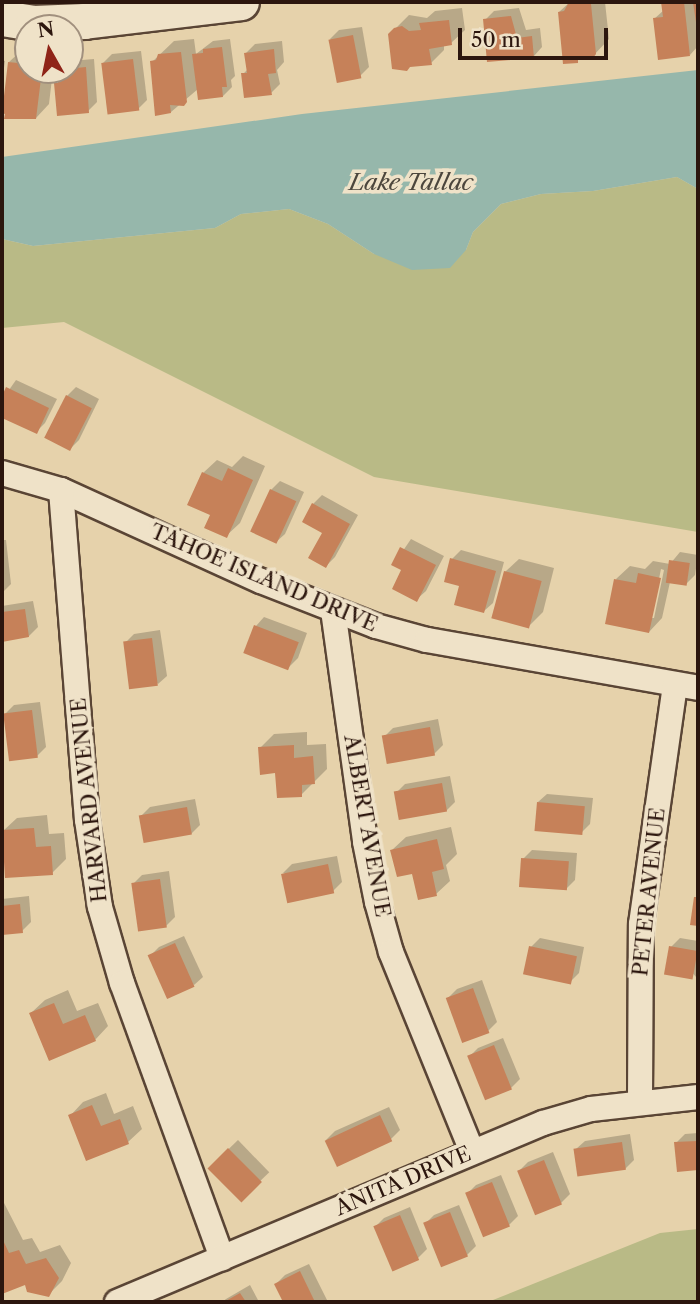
<!DOCTYPE html>
<html>
<head>
<meta charset="utf-8">
<style>
	body { margin:0 }
	#map { position:relative; width:700px; height:1304px; overflow:hidden; background:#e6d2ab; font-family:"Libre Caslon Text",serif }
	div>[style] { position:absolute }
	[style*='--x'] { left:calc(var(--x)*1px); top:calc(var(--y)*1px); width:calc(var(--w)*1px); rotate:calc(var(--a)*1deg) }
	.green>* { inset:0; background:#b9ba86 }
	.water>* { inset:0; background:#96b7ab }
	.shadow>* { inset:0; background:#0003; transform-origin:0 0 }
	.building>* { inset:0; background:#c68159; transform-origin:0 0 }
	.roads { filter:drop-shadow(2px 0 #5a4535) drop-shadow(-2px 0 #5a4535) drop-shadow(0 2px #5a4535) drop-shadow(0 -2px #5a4535) }
	.street>* { height:24px; margin:-12px; padding:0 12px; transform-origin:12px; border-radius:12px; background:#efe2c8 }
	.secondary>* { height:35px; margin:-17.5px; padding:0 17.5px; transform-origin:17.5px; border-radius:17.5px; background:#efe2c8 }
	span { translate:-50% -50%; white-space:nowrap; text-align:center; line-height:1.15; -webkit-text-stroke:7px #efe2c8; paint-order:stroke }
	.street-label { font-size:21px; color:#2c160e }
	.water-label { font-size:23px; color:#4c463d; font-style:italic }
	.frame { position:absolute; inset:0; border:4px solid #2c160e; pointer-events:none }
	.north { position:absolute; left:14px; top:14px; width:70px; height:70px; box-sizing:border-box; background:#efe2c8; border:2px solid #a1907e; border-radius:50%; rotate:351deg; font-size:19px; font-weight:700; line-height:28px; text-align:center; color:#2c160e }
	.north::after { content:''; display:block; margin:auto; width:24px; height:32px; background:#8f2418; clip-path:polygon(50% 0,100% 100%,50% 72%,0 100%) }
	.scale { position:absolute; left:458px; top:28px; width:150px; height:32px; box-sizing:border-box; border:4px solid #2c160e; border-top:0; padding-left:9px; font-size:21px; line-height:24px; white-space:nowrap; color:#2c160e; -webkit-text-stroke:5px #efe2c8; paint-order:stroke }
</style>
</head>
<body>
<div id="map">
	<div class="green">
		<div style="clip-path:polygon(677px 177px,698px 189px,698px 532px,374px 477px,64px 322px,2px 328px,2px 239px,33px 246px,215px 228px,241px 214px,289px 209px,328px 224px,374px 254px,466px 250px,473px 232px,501px 204px,541px 194px,593px 191px)"></div>
		<div style="clip-path:polygon(698px 1229px,698px 1302px,488px 1302px,660px 1233px)"></div>
	</div>
	<div class="water">
		<div style="clip-path:polygon(698px 70px,698px 189px,677px 177px,593px 191px,541px 194px,501px 204px,473px 232px,466px 250px,450px 268px,412px 270px,374px 254px,328px 224px,289px 209px,241px 214px,215px 228px,33px 246px,2px 239px,2px 157px,302px 114px)"></div>
	</div>
	<div class="shadow">
		<div style="clip-path:polygon(570px 2px,605px 2px,609px 39px,593px 56px,582px 55px,577px 61px,559px 12px)"></div>
		<div style="clip-path:polygon(663px 2px,698px 2px,698px 46px,690px 55px,654px 19px,664px 10px)"></div>
		<div style="clip-path:polygon(462px 8px,465px 30px,451px 43px,444px 45px,444px 50px,431px 63px,395px 29px,409px 15px,427px 18px,435px 11px)"></div>
		<div style="clip-path:polygon(519px 8px,526px 30px,540px 28px,542px 47px,534px 56px,485px 20px,494px 11px)"></div>
		<div style="clip-path:polygon(362px 27px,369px 67px,360px 76px,330px 39px,339px 30px)"></div>
		<div style="clip-path:polygon(194px 39px,196px 54px,213px 41px,230px 39px,235px 76px,231px 80px,232px 87px,223px 96px,198px 89px,171px 112px,156px 114px,152px 62px,174px 41px)"></div>
		<div style="clip-path:polygon(282px 41px,284px 62px,277px 70px,280px 84px,271px 93px,243px 74px,248px 69px,246px 53px,255px 44px)"></div>
		<div style="clip-path:polygon(23px 49px,28px 49px,28px 70px,53px 70px,49px 104px,36px 118px,9px 62px)"></div>
		<div style="clip-path:polygon(141px 51px,147px 100px,138px 109px,103px 63px,112px 54px)"></div>
		<div style="clip-path:polygon(94px 59px,97px 102px,88px 111px,56px 84px,70px 70px,70px 61px)"></div>
		<div style="clip-path:polygon(2px 60px,5px 61px,2px 81px)"></div>
		<div style="clip-path:polygon(16px 380px,57px 399px,45px 423px,36px 432px,2px 416px,2px 400px)"></div>
		<div style="clip-path:polygon(76px 387px,99px 399px,79px 440px,70px 449px,67px 396px)"></div>
		<div style="clip-path:polygon(243px 456px,265px 466px,240px 523px,226px 536px,212px 514px,203px 473px,217px 460px,232px 467px)"></div>
		<div style="clip-path:polygon(280px 481px,304px 492px,285px 534px,276px 542px,252px 532px,271px 490px)"></div>
		<div style="clip-path:polygon(322px 495px,358px 515px,335px 557px,326px 566px,324px 532px,313px 504px)"></div>
		<div style="clip-path:polygon(411px 539px,444px 556px,426px 591px,417px 599px,403px 570px,394px 564px)"></div>
		<div style="clip-path:polygon(2px 540px,6px 540px,11px 584px,2px 593px)"></div>
		<div style="clip-path:polygon(461px 550px,504px 562px,493px 603px,484px 611px,462px 585px,452px 559px)"></div>
		<div style="clip-path:polygon(evenodd,680px 552px,698px 555px,695px 575px,686px 584px,670px 582px,662px 618px,649px 632px,616px 579px,630px 566px,645px 569px,653px 561px,670px 564px,680px 552px,661px 569px,664px 570px,654px 618px,651px 618px,661px 569px)"></div>
		<div style="clip-path:polygon(519px 559px,554px 568px,543px 612px,529px 626px,505px 572px)"></div>
		<div style="clip-path:polygon(33px 601px,38px 627px,29px 636px,2px 640px,2px 606px)"></div>
		<div style="clip-path:polygon(264px 617px,307px 633px,298px 658px,289px 667px,256px 626px)"></div>
		<div style="clip-path:polygon(160px 630px,167px 676px,158px 684px,125px 643px,134px 634px)"></div>
		<div style="clip-path:polygon(40px 702px,46px 747px,37px 756px,5px 714px,14px 705px)"></div>
		<div style="clip-path:polygon(438px 719px,443px 745px,434px 754px,384px 737px,393px 728px)"></div>
		<div style="clip-path:polygon(307px 732px,307px 745px,326px 744px,327px 769px,301px 795px,277px 772px,260px 748px,274px 734px)"></div>
		<div style="clip-path:polygon(450px 776px,455px 802px,446px 811px,396px 793px,405px 784px)"></div>
		<div style="clip-path:polygon(547px 794px,593px 798px,590px 824px,581px 833px,538px 802px)"></div>
		<div style="clip-path:polygon(195px 799px,200px 825px,191px 834px,141px 816px,150px 807px)"></div>
		<div style="clip-path:polygon(47px 815px,49px 834px,64px 833px,66px 859px,52px 873px,3px 831px,17px 818px)"></div>
		<div style="clip-path:polygon(451px 827px,457px 854px,446px 865px,450px 881px,436px 894px,392px 850px,406px 837px)"></div>
		<div style="clip-path:polygon(532px 850px,577px 853px,575px 880px,566px 889px,523px 859px)"></div>
		<div style="clip-path:polygon(337px 856px,342px 882px,333px 891px,283px 873px,292px 864px)"></div>
		<div style="clip-path:polygon(169px 871px,175px 917px,166px 926px,133px 884px,142px 875px)"></div>
		<div style="clip-path:polygon(29px 896px,31px 922px,22px 931px,2px 933px,2px 899px)"></div>
		<div style="clip-path:polygon(184px 936px,203px 977px,194px 985px,150px 956px,159px 947px)"></div>
		<div style="clip-path:polygon(540px 938px,584px 947px,579px 973px,570px 982px,531px 947px)"></div>
		<div style="clip-path:polygon(680px 938px,698px 941px,696px 977px,671px 947px)"></div>
		<div style="clip-path:polygon(482px 980px,497px 1022px,488px 1031px,463px 1040px,448px 998px,457px 989px)"></div>
		<div style="clip-path:polygon(68px 990px,77px 1011px,98px 1003px,108px 1026px,95px 1040px,31px 1013px,45px 1000px)"></div>
		<div style="clip-path:polygon(503px 1038px,520px 1079px,511px 1088px,469px 1057px,478px 1048px)"></div>
		<div style="clip-path:polygon(106px 1093px,114px 1114px,133px 1106px,142px 1129px,128px 1142px,70px 1116px,83px 1102px)"></div>
		<div style="clip-path:polygon(389px 1107px,400px 1130px,391px 1139px,326px 1140px,335px 1131px)"></div>
		<div style="clip-path:polygon(698px 1133px,698px 1168px,678px 1170px,676px 1143px,685px 1134px)"></div>
		<div style="clip-path:polygon(630px 1134px,634px 1160px,625px 1169px,576px 1149px,585px 1141px)"></div>
		<div style="left:238px;top:1140px;width:45px;height:40px;rotate:46deg"></div>
		<div style="clip-path:polygon(553px 1152px,570px 1194px,561px 1203px,519px 1171px,528px 1162px)"></div>
		<div style="clip-path:polygon(501px 1175px,518px 1216px,509px 1225px,467px 1194px,476px 1185px)"></div>
		<div style="clip-path:polygon(2px 1199px,23px 1240px,32px 1238px,40px 1252px,60px 1245px,71px 1263px,62px 1281px,48px 1295px,26px 1282px,2px 1292px)"></div>
		<div style="clip-path:polygon(459px 1205px,476px 1246px,467px 1255px,425px 1224px,434px 1215px)"></div>
		<div style="clip-path:polygon(410px 1207px,427px 1249px,418px 1258px,375px 1227px,384px 1218px)"></div>
		<div style="clip-path:polygon(309px 1264px,328px 1302px,285px 1302px,276px 1284px,285px 1275px)"></div>
		<div style="clip-path:polygon(250px 1285px,259px 1302px,222px 1302px,226px 1299px)"></div>
	</div>
	<div class="building">
		<div style="clip-path:polygon(661px 2px,684px 2px,690px 56px,658px 60px,653px 18px,663px 17px)"></div>
		<div style="clip-path:polygon(693px 2px,698px 2px,698px 29px,697px 29px)"></div>
		<div style="clip-path:polygon(568px 4px,591px 4px,596px 54px,593px 58px,578px 57px,578px 63px,563px 64px,558px 12px,564px 11px)"></div>
		<div style="clip-path:polygon(511px 16px,517px 38px,532px 36px,534px 58px,487px 62px,483px 19px)"></div>
		<div style="clip-path:polygon(449px 20px,452px 45px,429px 49px,432px 65px,410px 67px,407px 71px,392px 69px,388px 34px,394px 28px,402px 26px,409px 31px,421px 30px,419px 23px)"></div>
		<div style="left:353px;top:35px;width:44px;height:25px;rotate:79deg"></div>
		<div style="clip-path:polygon(222px 47px,227px 87px,222px 87px,223px 97px,198px 100px,192px 54px,203px 53px,203px 49px)"></div>
		<div style="clip-path:polygon(274px 49px,276px 73px,268px 74px,272px 95px,244px 98px,241px 73px,247px 73px,244px 53px)"></div>
		<div style="clip-path:polygon(181px 52px,187px 102px,184px 106px,170px 105px,171px 113px,155px 116px,150px 61px,156px 60px,158px 54px)"></div>
		<div style="left:133px;top:59px;width:52px;height:32px;rotate:83deg"></div>
		<div style="clip-path:polygon(8px 62px,28px 64px,28px 70px,42px 70px,36px 119px,4px 119px,5px 114px,2px 113px)"></div>
		<div style="clip-path:polygon(86px 67px,89px 113px,57px 116px,54px 83px,58px 83px,57px 70px)"></div>
		<div style="clip-path:polygon(6px 387px,49px 408px,37px 434px,2px 418px,2px 396px)"></div>
		<div style="left:66px;top:395px;width:29px;height:48px;rotate:27deg"></div>
		<div style="clip-path:polygon(228px 468px,253px 480px,227px 538px,204px 528px,210px 515px,187px 505px,202px 472px,222px 481px)"></div>
		<div style="left:270px;top:489px;width:29px;height:47px;rotate:25deg"></div>
		<div style="clip-path:polygon(312px 503px,350px 524px,326px 568px,308px 558px,322px 533px,302px 522px)"></div>
		<div style="clip-path:polygon(400px 547px,436px 565px,417px 602px,392px 589px,401px 570px,391px 565px)"></div>
		<div style="clip-path:polygon(450px 558px,496px 571px,484px 613px,454px 605px,459px 586px,444px 582px)"></div>
		<div style="left:669px;top:560px;width:21px;height:23px;rotate:8deg"></div>
		<div style="left:504px;top:571px;width:39px;height:49px;rotate:15deg"></div>
		<div style="clip-path:polygon(638px 573px,661px 578px,649px 633px,605px 624px,614px 579px,636px 583px)"></div>
		<div style="clip-path:polygon(25px 609px,29px 637px,2px 642px,2px 612px)"></div>
		<div style="left:254px;top:625px;width:48px;height:30px;rotate:21deg"></div>
		<div style="left:152px;top:638px;width:48px;height:29px;rotate:83deg"></div>
		<div style="left:32px;top:710px;width:48px;height:29px;rotate:83deg"></div>
		<div style="left:430px;top:727px;width:29px;height:49px;rotate:80deg"></div>
		<div style="clip-path:polygon(294px 745px,294px 758px,313px 756px,315px 784px,302px 785px,302px 797px,277px 798px,275px 773px,260px 775px,258px 747px)"></div>
		<div style="left:442px;top:783px;width:29px;height:49px;rotate:80deg"></div>
		<div style="left:537px;top:802px;width:48px;height:29px;rotate:5deg"></div>
		<div style="left:187px;top:807px;width:28px;height:49px;rotate:80deg"></div>
		<div style="clip-path:polygon(34px 828px,36px 847px,51px 846px,53px 875px,5px 878px,2px 830px)"></div>
		<div style="clip-path:polygon(437px 839px,444px 869px,432px 872px,437px 896px,418px 900px,412px 874px,397px 877px,390px 850px)"></div>
		<div style="left:521px;top:858px;width:48px;height:29px;rotate:4deg"></div>
		<div style="left:328px;top:864px;width:30px;height:48px;rotate:78deg"></div>
		<div style="left:160px;top:879px;width:49px;height:29px;rotate:82deg"></div>
		<div style="clip-path:polygon(694px 897px,698px 897px,698px 926px,690px 925px)"></div>
		<div style="clip-path:polygon(20px 904px,23px 933px,2px 935px,2px 906px)"></div>
		<div style="left:175px;top:943px;width:48px;height:30px;rotate:66deg"></div>
		<div style="left:529px;top:946px;width:49px;height:29px;rotate:12deg"></div>
		<div style="left:669px;top:946px;width:29px;height:29px;rotate:10deg"></div>
		<div style="left:473px;top:988px;width:48px;height:29px;rotate:70deg"></div>
		<div style="clip-path:polygon(54px 1003px,63px 1024px,85px 1015px,96px 1041px,49px 1061px,29px 1013px)"></div>
		<div style="left:494px;top:1045px;width:48px;height:29px;rotate:68deg"></div>
		<div style="clip-path:polygon(92px 1105px,101px 1126px,120px 1119px,129px 1144px,86px 1161px,68px 1115px)"></div>
		<div style="left:380px;top:1115px;width:29px;height:61px;rotate:65deg"></div>
		<div style="clip-path:polygon(698px 1141px,698px 1170px,677px 1172px,674px 1142px)"></div>
		<div style="left:622px;top:1142px;width:28px;height:49px;rotate:82deg"></div>
		<div style="left:228px;top:1148px;width:48px;height:29px;rotate:45deg"></div>
		<div style="left:544px;top:1160px;width:48px;height:29px;rotate:68deg"></div>
		<div style="left:492px;top:1182px;width:48px;height:29px;rotate:68deg"></div>
		<div style="left:450px;top:1212px;width:48px;height:29px;rotate:68deg"></div>
		<div style="left:400px;top:1215px;width:49px;height:29px;rotate:67deg"></div>
		<div style="clip-path:polygon(2px 1238px,9px 1253px,19px 1250px,26px 1264px,46px 1258px,59px 1278px,49px 1297px,27px 1292px,25px 1285px,2px 1294px)"></div>
		<div style="clip-path:polygon(300px 1271px,315px 1302px,283px 1302px,274px 1284px)"></div>
		<div style="clip-path:polygon(240px 1293px,246px 1302px,224px 1302px)"></div>
	</div>
	<div class="roads">
		<div class="street">
			<div style="--x:2;--y:473;--w:61;--a:16.1"></div>
			<div style="--x:61;--y:490;--w:220;--a:24.5"></div>
			<div style="--x:261;--y:581;--w:123;--a:21.4"></div>
			<div style="--x:376;--y:626;--w:53;--a:15.4"></div>
			<div style="--x:427;--y:640;--w:275;--a:10"></div>
			<div style="--x:61;--y:490;--w:331;--a:85.5"></div>
			<div style="--x:87;--y:820;--w:88;--a:81.5"></div>
			<div style="--x:100;--y:907;--w:79;--a:73.9"></div>
			<div style="--x:122;--y:983;--w:293;--a:70"></div>
			<div style="--x:333;--y:610;--w:234;--a:82.1"></div>
			<div style="--x:365;--y:842;--w:61;--a:78.7"></div>
			<div style="--x:377;--y:902;--w:52;--a:74.4"></div>
			<div style="--x:391;--y:952;--w:215;--a:67.9"></div>
			<div style="--x:640;--y:1101;--w:177;--a:-89.7"></div>
			<div style="--x:641;--y:924;--w:242;--a:-81.9"></div>
			<div style="--x:117;--y:1302;--w:462;--a:-22.8"></div>
			<div style="--x:543;--y:1123;--w:50;--a:-16.3"></div>
			<div style="--x:591;--y:1109;--w:108;--a:-6.4"></div>
		</div>
		<div class="secondary">
			<div style="--x:2;--y:18;--w:31;--a:9"></div>
			<div style="--x:33;--y:23;--w:51;--a:-2.2"></div>
			<div style="--x:84;--y:21;--w:158;--a:-6.9"></div>
		</div>
	</div>
	<div class="street-label">
		<span style="left:264px;top:578px;rotate:23deg">TAHOE ISLAND DRIVE</span>
		<span style="left:89px;top:800px;rotate:-96deg">HARVARD AVENUE</span>
		<span style="left:367px;top:826px;rotate:80deg">ALBERT AVENUE</span>
		<span style="left:649px;top:892px;rotate:-84deg">PETER AVENUE</span>
		<span style="left:403px;top:1181px;rotate:-23deg">ANITA DRIVE</span>
	</div>
	<div class="water-label">
		<span style="left:411px;top:182px">Lake Tallac</span>
	</div>
	<div class="frame"></div>
	<div class="north">N</div>
	<div class="scale">50 m</div>
</div>
</body>
</html>
